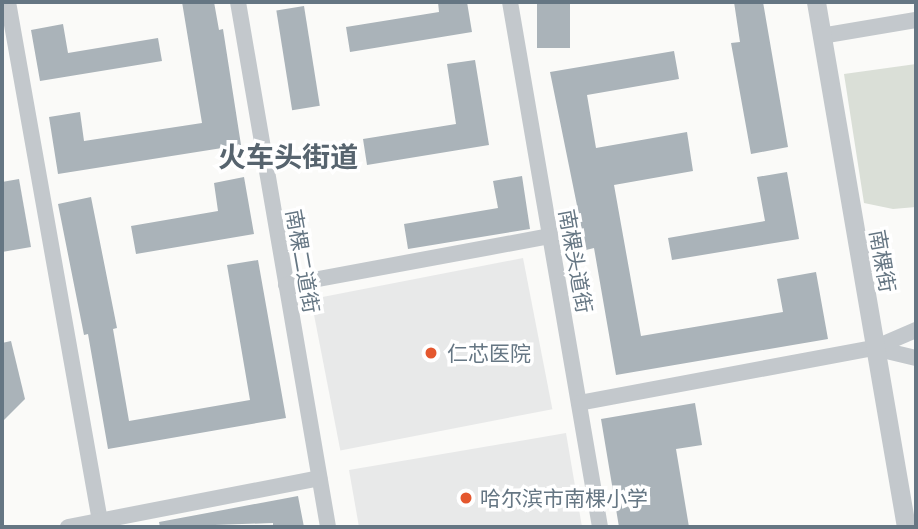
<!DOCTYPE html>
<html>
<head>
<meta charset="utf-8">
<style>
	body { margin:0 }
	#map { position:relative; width:918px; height:529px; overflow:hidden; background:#fafaf8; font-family:Commissioner,"Noto Sans SC",sans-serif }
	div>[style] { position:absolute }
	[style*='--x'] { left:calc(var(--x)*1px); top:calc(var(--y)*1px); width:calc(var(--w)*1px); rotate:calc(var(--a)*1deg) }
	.built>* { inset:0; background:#e8e9e9; transform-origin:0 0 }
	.green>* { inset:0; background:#dadfd7 }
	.building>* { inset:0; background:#aab3b9; transform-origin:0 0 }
	.minor>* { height:16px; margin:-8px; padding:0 8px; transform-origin:8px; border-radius:8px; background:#c3c8cc }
	.tertiary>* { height:19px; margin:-9.5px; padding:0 9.5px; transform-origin:9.5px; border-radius:9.5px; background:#c3c8cc }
	.dots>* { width:19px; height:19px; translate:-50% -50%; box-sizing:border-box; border:4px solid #fff; border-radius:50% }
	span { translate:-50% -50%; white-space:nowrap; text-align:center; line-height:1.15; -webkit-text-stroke:7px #fff; paint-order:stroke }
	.street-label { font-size:21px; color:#657683 }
	.poi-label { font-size:21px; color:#657683 }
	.left { translate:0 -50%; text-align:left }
	.district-label { font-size:28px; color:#57646e; font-weight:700 }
	.frame { position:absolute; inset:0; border:4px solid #657683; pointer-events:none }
</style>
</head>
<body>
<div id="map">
	<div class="built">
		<div style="left:523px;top:258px;width:154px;height:216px;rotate:79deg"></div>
		<div style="clip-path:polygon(566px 433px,582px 527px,359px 527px,349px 470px)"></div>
	</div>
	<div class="green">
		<div style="clip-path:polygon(916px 64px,916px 207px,893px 209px,864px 203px,844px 74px)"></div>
	</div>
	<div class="building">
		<div style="clip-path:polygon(182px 2px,214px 2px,219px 30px,223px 29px,241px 145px,58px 174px,49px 117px,80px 112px,84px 141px,202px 123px)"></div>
		<div style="clip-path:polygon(438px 2px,467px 2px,472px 32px,350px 52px,346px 27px,439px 12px)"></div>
		<div style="left:537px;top:2px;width:33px;height:46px"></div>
		<div style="clip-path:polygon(734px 2px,763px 2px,788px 147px,751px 154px,731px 43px,740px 42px)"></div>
		<div style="left:304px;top:6px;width:101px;height:28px;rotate:81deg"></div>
		<div style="clip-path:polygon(63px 24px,68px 53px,158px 38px,162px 61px,40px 81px,31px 30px)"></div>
		<div style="clip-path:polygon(674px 51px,679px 79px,587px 95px,596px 148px,687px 132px,693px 171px,614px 185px,641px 336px,783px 312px,777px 279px,816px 272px,828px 339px,616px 375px,594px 248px,586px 250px,550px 72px)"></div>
		<div style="clip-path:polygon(475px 60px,489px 145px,367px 165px,363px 139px,456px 124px,447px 64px)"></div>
		<div style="clip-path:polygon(787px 172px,799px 239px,672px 260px,668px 238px,765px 221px,757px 177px)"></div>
		<div style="clip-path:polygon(522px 176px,530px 229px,408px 249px,404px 224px,498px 208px,493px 181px)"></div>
		<div style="clip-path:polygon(244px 177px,254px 234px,136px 254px,131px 226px,218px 211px,214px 183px)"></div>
		<div style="clip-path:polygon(19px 179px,31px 247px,2px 252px,2px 182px)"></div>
		<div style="clip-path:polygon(91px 197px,117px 328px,113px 329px,129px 421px,250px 400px,227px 265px,258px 260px,286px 418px,108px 449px,88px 334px,84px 335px,58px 204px)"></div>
		<div style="clip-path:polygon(11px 341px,25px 399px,2px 422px,2px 343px)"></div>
		<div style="clip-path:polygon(695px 403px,702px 445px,676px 449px,689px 527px,619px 527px,601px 419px)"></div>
		<div style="clip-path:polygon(298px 496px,304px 527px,273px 527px,273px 523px,160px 527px,159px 522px)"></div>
	</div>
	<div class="minor">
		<div style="--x:8;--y:2;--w:527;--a:79.95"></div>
		<div style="--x:238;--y:2;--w:533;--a:80.27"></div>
		<div style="--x:510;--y:2;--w:533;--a:80.27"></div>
		<div style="--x:821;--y:36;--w:96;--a:-9.6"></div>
		<div style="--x:286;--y:285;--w:269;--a:-10.5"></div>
		<div style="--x:874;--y:348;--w:43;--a:13.4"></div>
		<div style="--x:579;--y:403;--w:300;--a:-10.6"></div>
		<div style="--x:874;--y:348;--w:46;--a:-23.2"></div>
		<div style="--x:68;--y:527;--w:256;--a:-11"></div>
	</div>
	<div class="tertiary">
		<div style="--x:816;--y:2;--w:533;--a:80.27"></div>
	</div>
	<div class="dots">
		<div style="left:431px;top:353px;background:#e4572e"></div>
		<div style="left:466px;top:498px;background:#e4572e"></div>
	</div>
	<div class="street-label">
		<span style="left:303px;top:261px;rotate:80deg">南棵二道街</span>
		<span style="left:576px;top:261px;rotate:80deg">南棵头道街</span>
		<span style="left:883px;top:261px;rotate:80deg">南棵街</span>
	</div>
	<div class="poi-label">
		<span class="left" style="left:447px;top:353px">仁芯医院</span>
		<span class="left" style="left:480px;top:498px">哈尔滨市南棵小学</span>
	</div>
	<div class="district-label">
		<span style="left:288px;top:156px">火车头街道</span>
	</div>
	<div class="frame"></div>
</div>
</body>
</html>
